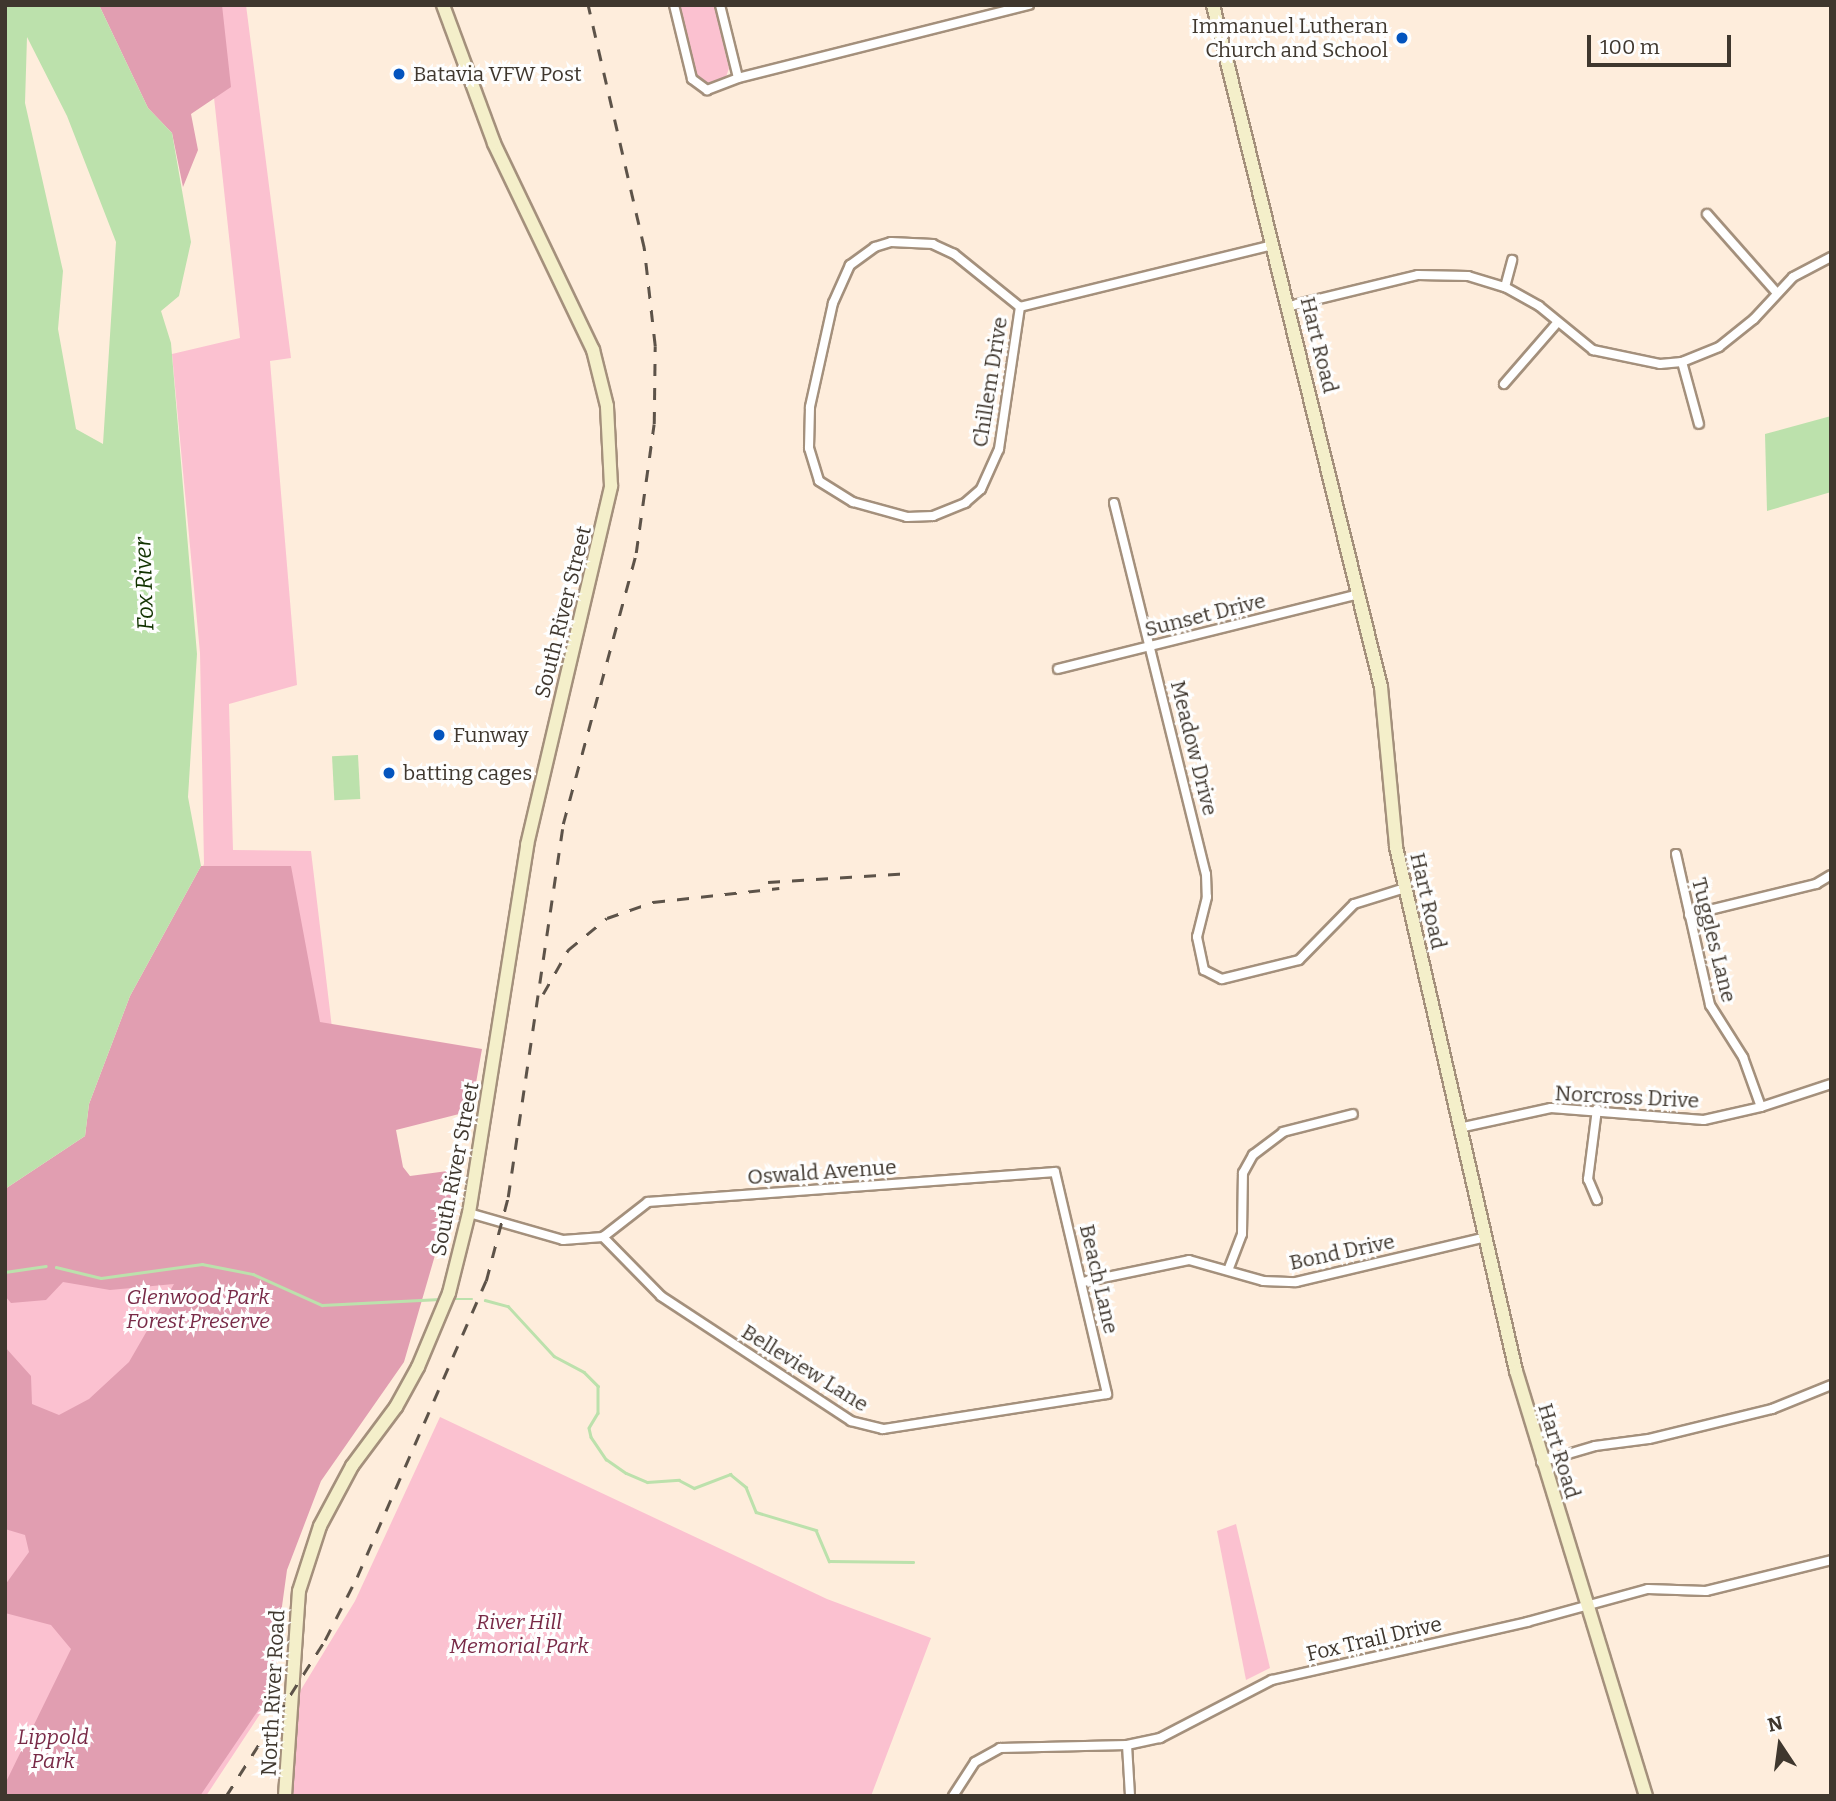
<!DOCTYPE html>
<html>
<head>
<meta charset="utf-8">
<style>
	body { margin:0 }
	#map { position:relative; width:1836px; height:1801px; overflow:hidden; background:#feeddc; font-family:Bitter,serif }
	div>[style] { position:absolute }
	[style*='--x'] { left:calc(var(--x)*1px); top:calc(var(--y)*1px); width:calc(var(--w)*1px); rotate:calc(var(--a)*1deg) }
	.green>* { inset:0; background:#fbc1d0 }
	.forest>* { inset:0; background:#e19eb1 }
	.water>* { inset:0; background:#bce1ac; transform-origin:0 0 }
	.stream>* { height:2.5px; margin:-1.25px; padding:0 1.25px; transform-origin:1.25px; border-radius:1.25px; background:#bce1ac }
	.roads { filter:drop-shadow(2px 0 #a4907c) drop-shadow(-2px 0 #a4907c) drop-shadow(0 2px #a4907c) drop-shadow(0 -2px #a4907c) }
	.street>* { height:8px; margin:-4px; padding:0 4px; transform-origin:4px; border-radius:4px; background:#fff }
	.secondary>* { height:12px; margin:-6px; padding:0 6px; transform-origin:6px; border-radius:6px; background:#f4efca }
	.rail>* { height:2.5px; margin-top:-1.25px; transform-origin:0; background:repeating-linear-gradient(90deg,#5d5349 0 12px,transparent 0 24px) }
	.dots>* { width:19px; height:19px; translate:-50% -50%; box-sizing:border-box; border:4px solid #fefefe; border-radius:50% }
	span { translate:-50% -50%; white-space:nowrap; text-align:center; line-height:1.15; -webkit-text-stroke:6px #fefefe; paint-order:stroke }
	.poi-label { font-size:21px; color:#3f372e }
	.right { translate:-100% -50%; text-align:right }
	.left { translate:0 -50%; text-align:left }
	.street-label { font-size:21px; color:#3f372e }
	.park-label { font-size:21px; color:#782a47; font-style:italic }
	.water-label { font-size:23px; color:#123300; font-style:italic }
	.frame { position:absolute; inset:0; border:7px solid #3f372e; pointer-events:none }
	.north { position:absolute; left:1745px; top:1710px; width:70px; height:70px; -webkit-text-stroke:5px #fefefe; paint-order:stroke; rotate:347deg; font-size:19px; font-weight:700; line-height:28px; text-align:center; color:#3f372e }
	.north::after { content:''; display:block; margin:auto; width:24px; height:32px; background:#3f372e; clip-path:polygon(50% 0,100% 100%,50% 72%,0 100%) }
	.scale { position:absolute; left:1587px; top:35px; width:144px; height:32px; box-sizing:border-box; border:4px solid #3f372e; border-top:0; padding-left:9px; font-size:21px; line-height:24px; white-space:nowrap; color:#3f372e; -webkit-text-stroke:5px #fefefe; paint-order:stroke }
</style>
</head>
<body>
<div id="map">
	<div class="green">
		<div style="clip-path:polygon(204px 5px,246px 5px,291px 358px,270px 361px,297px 685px,229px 704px,233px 850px,311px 851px,332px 1028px,319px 1479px,285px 1569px,274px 1693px,206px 1796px,115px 1796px,5px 1407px,5px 1202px,88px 1137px,204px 864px,200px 653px,172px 354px,240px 338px)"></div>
		<div style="clip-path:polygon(680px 5px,714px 5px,729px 68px,725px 80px,705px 84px,697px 79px)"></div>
		<div style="clip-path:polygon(20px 1406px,111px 1796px,5px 1796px,5px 1409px)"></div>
		<div style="clip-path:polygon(440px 1417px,827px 1599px,931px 1638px,871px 1796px,292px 1796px,299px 1693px,355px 1601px)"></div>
		<div style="clip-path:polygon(1236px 1524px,1270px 1668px,1246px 1680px,1217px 1531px)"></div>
	</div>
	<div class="forest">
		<div style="clip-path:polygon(99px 5px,222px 5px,231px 87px,191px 114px,198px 150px,183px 187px,172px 133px,148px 108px)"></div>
		<div style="clip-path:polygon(201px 866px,291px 866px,320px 1022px,482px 1049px,471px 1111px,396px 1130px,403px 1167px,410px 1176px,455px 1170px,458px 1176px,404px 1362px,321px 1481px,287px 1570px,270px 1693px,200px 1796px,5px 1796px,5px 1784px,71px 1649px,51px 1625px,5px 1613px,5px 1585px,29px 1552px,25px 1535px,5px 1529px,5px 1347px,31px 1376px,32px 1404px,59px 1415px,89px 1399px,129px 1362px,174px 1284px,110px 1290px,63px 1282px,46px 1300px,11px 1303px,5px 1296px,5px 1189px,85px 1136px,89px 1104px,130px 996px)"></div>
	</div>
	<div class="water">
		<div style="clip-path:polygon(evenodd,5px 5px,99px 5px,148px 108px,172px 133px,191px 242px,179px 296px,161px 311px,171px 343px,197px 654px,188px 797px,201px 866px,130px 996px,89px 1104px,85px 1136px,5px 1189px,5px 5px,27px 37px,67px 116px,116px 242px,103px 444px,76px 429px,58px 329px,63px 271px,25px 103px,27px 37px)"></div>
		<div style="clip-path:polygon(1831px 416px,1831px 492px,1767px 511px,1765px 434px)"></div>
		<div style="left:358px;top:755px;width:44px;height:26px;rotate:87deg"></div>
	</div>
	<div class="stream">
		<div style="--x:56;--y:1267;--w:46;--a:13.7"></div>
		<div style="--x:101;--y:1278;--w:102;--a:-7.9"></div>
		<div style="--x:202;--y:1264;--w:52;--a:11.1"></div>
		<div style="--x:253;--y:1274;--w:76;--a:24.2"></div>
		<div style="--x:322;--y:1305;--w:118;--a:-2.9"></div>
		<div style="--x:5;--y:1272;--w:41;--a:-8.3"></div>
		<div style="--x:450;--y:1299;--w:22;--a:0"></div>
		<div style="--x:485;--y:1300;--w:24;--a:15"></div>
		<div style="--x:508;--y:1306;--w:68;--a:47.4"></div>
		<div style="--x:554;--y:1356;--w:34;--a:28"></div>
		<div style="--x:584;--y:1372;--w:20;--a:45"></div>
		<div style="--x:598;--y:1386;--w:27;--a:90"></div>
		<div style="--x:598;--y:1413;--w:17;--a:121"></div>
		<div style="--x:589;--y:1428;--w:9;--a:77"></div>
		<div style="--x:591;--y:1437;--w:27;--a:56"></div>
		<div style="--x:606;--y:1459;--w:24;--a:35"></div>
		<div style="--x:626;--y:1473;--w:23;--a:23"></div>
		<div style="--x:647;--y:1482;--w:32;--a:-4"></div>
		<div style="--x:679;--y:1480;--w:17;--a:28"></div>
		<div style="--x:694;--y:1488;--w:39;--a:-21"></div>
		<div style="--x:730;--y:1474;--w:21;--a:39"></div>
		<div style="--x:746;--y:1487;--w:27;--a:68"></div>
		<div style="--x:756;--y:1512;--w:63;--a:16.7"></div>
		<div style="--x:816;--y:1530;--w:34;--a:67"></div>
		<div style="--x:829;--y:1561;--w:84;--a:0.7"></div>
	</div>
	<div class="roads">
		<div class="street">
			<div style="--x:674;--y:5;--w:76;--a:76.3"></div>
			<div style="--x:692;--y:79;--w:19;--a:36"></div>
			<div style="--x:707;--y:90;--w:33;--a:-21"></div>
			<div style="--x:738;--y:78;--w:300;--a:-14.1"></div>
			<div style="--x:720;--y:5;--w:75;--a:76.1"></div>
			<div style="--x:1707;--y:214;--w:104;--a:48.5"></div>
			<div style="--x:1505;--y:287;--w:28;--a:-75"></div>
			<div style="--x:1290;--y:306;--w:132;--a:-13.6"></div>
			<div style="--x:1418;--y:275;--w:50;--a:1.1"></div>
			<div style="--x:1468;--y:276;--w:39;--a:17"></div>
			<div style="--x:1505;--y:287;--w:39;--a:29"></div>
			<div style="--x:1539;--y:306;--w:70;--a:39.2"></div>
			<div style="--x:1593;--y:350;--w:68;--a:11.8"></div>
			<div style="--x:1660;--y:364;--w:22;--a:-5"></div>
			<div style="--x:1682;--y:362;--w:40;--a:-22"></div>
			<div style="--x:1719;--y:347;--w:45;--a:-38.7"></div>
			<div style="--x:1754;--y:319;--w:57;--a:-47.1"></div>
			<div style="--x:1793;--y:277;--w:43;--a:-27.8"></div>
			<div style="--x:1020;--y:307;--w:85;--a:-141.2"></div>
			<div style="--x:954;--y:254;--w:23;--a:-155"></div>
			<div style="--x:933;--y:244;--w:42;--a:-177.3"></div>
			<div style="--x:891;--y:242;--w:17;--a:163"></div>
			<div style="--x:875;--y:247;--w:31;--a:144"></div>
			<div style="--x:850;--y:265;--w:42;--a:114.1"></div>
			<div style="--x:833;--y:303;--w:107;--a:102.5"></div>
			<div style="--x:810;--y:407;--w:41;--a:91.4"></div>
			<div style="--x:809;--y:448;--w:34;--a:73"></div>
			<div style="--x:819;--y:481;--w:40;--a:32"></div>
			<div style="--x:853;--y:502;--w:56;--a:15.5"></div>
			<div style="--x:907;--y:517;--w:26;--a:-2"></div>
			<div style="--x:933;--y:516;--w:35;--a:-22"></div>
			<div style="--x:965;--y:503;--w:21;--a:-41"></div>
			<div style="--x:981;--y:489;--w:44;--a:-65.8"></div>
			<div style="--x:999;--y:449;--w:144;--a:-81.6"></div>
			<div style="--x:1020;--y:307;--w:260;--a:-13.8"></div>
			<div style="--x:1682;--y:362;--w:64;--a:74.7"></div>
			<div style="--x:1504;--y:384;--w:81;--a:-49"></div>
			<div style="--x:1114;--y:503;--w:382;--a:76.1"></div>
			<div style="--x:1206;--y:874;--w:23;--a:88"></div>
			<div style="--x:1207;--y:897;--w:41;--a:104"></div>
			<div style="--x:1197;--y:937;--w:34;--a:78"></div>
			<div style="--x:1204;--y:970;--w:20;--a:27"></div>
			<div style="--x:1222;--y:979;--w:79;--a:-13.9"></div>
			<div style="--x:1299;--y:960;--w:78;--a:-45.5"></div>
			<div style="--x:1354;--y:904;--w:53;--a:-17.4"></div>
			<div style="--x:1058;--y:669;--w:310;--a:-14"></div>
			<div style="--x:1676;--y:854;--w:155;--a:77.3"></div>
			<div style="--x:1710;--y:1005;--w:62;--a:57.6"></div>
			<div style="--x:1743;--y:1057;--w:53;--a:70.2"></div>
			<div style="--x:1689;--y:915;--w:131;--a:-13.7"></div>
			<div style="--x:1816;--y:884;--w:17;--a:-31"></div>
			<div style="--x:1597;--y:1109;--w:71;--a:97.3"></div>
			<div style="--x:1588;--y:1179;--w:23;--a:67"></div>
			<div style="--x:1459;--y:1128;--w:94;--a:-12.3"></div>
			<div style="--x:1551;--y:1108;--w:153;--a:4.5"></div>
			<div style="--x:1704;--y:1120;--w:58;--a:-12.8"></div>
			<div style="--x:1761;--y:1107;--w:74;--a:-18.2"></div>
			<div style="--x:1055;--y:1172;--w:228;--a:76.8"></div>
			<div style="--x:1107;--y:1394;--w:227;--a:171.1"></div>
			<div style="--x:883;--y:1429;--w:33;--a:-166"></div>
			<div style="--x:851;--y:1421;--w:227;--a:-146.7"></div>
			<div style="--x:661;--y:1296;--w:83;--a:-134.5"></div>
			<div style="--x:603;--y:1237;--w:57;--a:-37.9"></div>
			<div style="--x:648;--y:1202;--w:408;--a:-4.2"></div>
			<div style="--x:469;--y:1213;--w:98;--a:16"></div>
			<div style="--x:563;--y:1240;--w:40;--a:-4.3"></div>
			<div style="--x:1229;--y:1268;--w:36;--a:-69"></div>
			<div style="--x:1242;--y:1234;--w:61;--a:-89.1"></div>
			<div style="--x:1243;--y:1173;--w:21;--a:-61"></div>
			<div style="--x:1253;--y:1155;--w:38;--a:-37"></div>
			<div style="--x:1283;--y:1132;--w:72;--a:-14.4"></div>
			<div style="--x:1083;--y:1282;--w:108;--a:-11.7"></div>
			<div style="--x:1189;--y:1260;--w:77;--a:15.8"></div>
			<div style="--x:1263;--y:1281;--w:33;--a:2"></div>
			<div style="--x:1296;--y:1282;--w:196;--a:-13.3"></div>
			<div style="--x:1541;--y:1462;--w:56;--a:-16.5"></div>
			<div style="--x:1595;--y:1446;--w:54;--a:-7.4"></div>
			<div style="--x:1649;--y:1439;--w:127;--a:-13.7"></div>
			<div style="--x:1772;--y:1409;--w:64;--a:-22.1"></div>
			<div style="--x:1127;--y:1745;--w:51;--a:86.6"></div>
			<div style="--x:953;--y:1796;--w:40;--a:-57.1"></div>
			<div style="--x:975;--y:1762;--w:29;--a:-29"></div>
			<div style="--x:1000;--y:1748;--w:127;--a:-1.4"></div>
			<div style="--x:1127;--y:1745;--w:34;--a:-12"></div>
			<div style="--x:1160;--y:1738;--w:126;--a:-27.4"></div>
			<div style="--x:1272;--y:1680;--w:262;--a:-12.8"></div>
			<div style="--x:1527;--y:1622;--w:125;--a:-15.3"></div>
			<div style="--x:1648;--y:1589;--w:58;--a:2"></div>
			<div style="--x:1706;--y:1591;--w:129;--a:-13.9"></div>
		</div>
		<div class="secondary">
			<div style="--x:1213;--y:5;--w:702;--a:76.16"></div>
			<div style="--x:1381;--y:687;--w:161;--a:84.6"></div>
			<div style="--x:1396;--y:847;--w:538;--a:77.1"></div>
			<div style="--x:1516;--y:1371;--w:444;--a:73"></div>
			<div style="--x:285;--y:1796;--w:205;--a:-86.1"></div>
			<div style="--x:299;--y:1591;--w:68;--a:-72.1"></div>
			<div style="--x:320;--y:1526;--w:68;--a:-61.9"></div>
			<div style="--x:352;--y:1466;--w:74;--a:-53.3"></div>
			<div style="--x:396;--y:1407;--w:46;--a:-61.2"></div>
			<div style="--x:418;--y:1367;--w:80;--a:-67.3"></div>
			<div style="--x:449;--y:1293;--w:82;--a:-76"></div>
			<div style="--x:469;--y:1213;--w:373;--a:-81"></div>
			<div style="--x:527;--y:845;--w:369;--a:-76.8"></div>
			<div style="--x:611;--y:486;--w:80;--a:-92.9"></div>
			<div style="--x:607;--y:406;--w:58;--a:-104"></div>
			<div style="--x:593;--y:350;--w:229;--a:-115.6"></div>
			<div style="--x:494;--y:143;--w:147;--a:-110.3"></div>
		</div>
	</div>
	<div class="rail">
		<div style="--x:768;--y:882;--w:143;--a:-3.6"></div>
		<div style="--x:543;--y:994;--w:51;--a:-60.4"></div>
		<div style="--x:568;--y:950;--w:50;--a:-39.4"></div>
		<div style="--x:607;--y:918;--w:49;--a:-19.2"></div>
		<div style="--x:653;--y:902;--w:127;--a:-6.3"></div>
		<div style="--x:226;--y:1796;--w:185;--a:-57.6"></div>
		<div style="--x:325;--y:1640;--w:71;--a:-63.1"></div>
		<div style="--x:357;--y:1577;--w:323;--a:-66.5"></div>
		<div style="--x:486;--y:1281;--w:87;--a:-75.3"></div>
		<div style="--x:508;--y:1197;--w:377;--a:-81.6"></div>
		<div style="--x:563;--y:824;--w:281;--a:-74.9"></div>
		<div style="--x:636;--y:553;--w:130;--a:-82.1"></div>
		<div style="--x:654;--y:424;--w:78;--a:-89.3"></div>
		<div style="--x:655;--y:346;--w:99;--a:-96.4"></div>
		<div style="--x:644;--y:248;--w:249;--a:-103"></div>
	</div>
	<div class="dots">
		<div style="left:1402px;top:38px;background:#0354be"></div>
		<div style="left:399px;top:74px;background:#0354be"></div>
		<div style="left:439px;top:735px;background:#0354be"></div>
		<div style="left:389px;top:773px;background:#0354be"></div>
	</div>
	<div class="poi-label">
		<span class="right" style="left:1388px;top:38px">Immanuel Lutheran<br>Church and School</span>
		<span class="left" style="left:413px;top:74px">Batavia VFW Post</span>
		<span class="left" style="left:453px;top:735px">Funway</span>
		<span class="left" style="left:403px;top:773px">batting cages</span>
	</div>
	<div class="street-label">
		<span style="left:1319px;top:345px;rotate:76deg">Hart Road</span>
		<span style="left:990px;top:382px;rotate:-81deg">Chillem Drive</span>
		<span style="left:563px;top:612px;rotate:-76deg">South River Street</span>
		<span style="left:1205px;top:615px;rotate:-14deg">Sunset Drive</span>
		<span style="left:1194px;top:748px;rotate:76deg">Meadow Drive</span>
		<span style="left:1428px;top:901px;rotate:77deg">Hart Road</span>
		<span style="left:1714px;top:940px;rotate:76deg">Tuggles Lane</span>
		<span style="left:1627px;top:1097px;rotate:3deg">Norcross Drive</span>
		<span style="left:455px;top:1169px;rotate:-79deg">South River Street</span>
		<span style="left:822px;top:1172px;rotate:-4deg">Oswald Avenue</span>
		<span style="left:1342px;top:1252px;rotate:-12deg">Bond Drive</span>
		<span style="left:1099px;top:1279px;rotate:77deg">Beach Lane</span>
		<span style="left:805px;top:1368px;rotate:32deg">Belleview Lane</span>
		<span style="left:1559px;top:1451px;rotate:73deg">Hart Road</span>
		<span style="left:1374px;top:1639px;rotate:-13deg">Fox Trail Drive</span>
		<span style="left:273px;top:1693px;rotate:-87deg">North River Road</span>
	</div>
	<div class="park-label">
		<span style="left:198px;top:1309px">Glenwood Park<br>Forest Preserve</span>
		<span style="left:519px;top:1634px">River Hill<br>Memorial Park</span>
		<span style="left:53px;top:1749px">Lippold<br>Park</span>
	</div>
	<div class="water-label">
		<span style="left:144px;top:584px;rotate:-92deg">Fox River</span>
	</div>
	<div class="frame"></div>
	<div class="north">N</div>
	<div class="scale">100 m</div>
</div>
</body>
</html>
